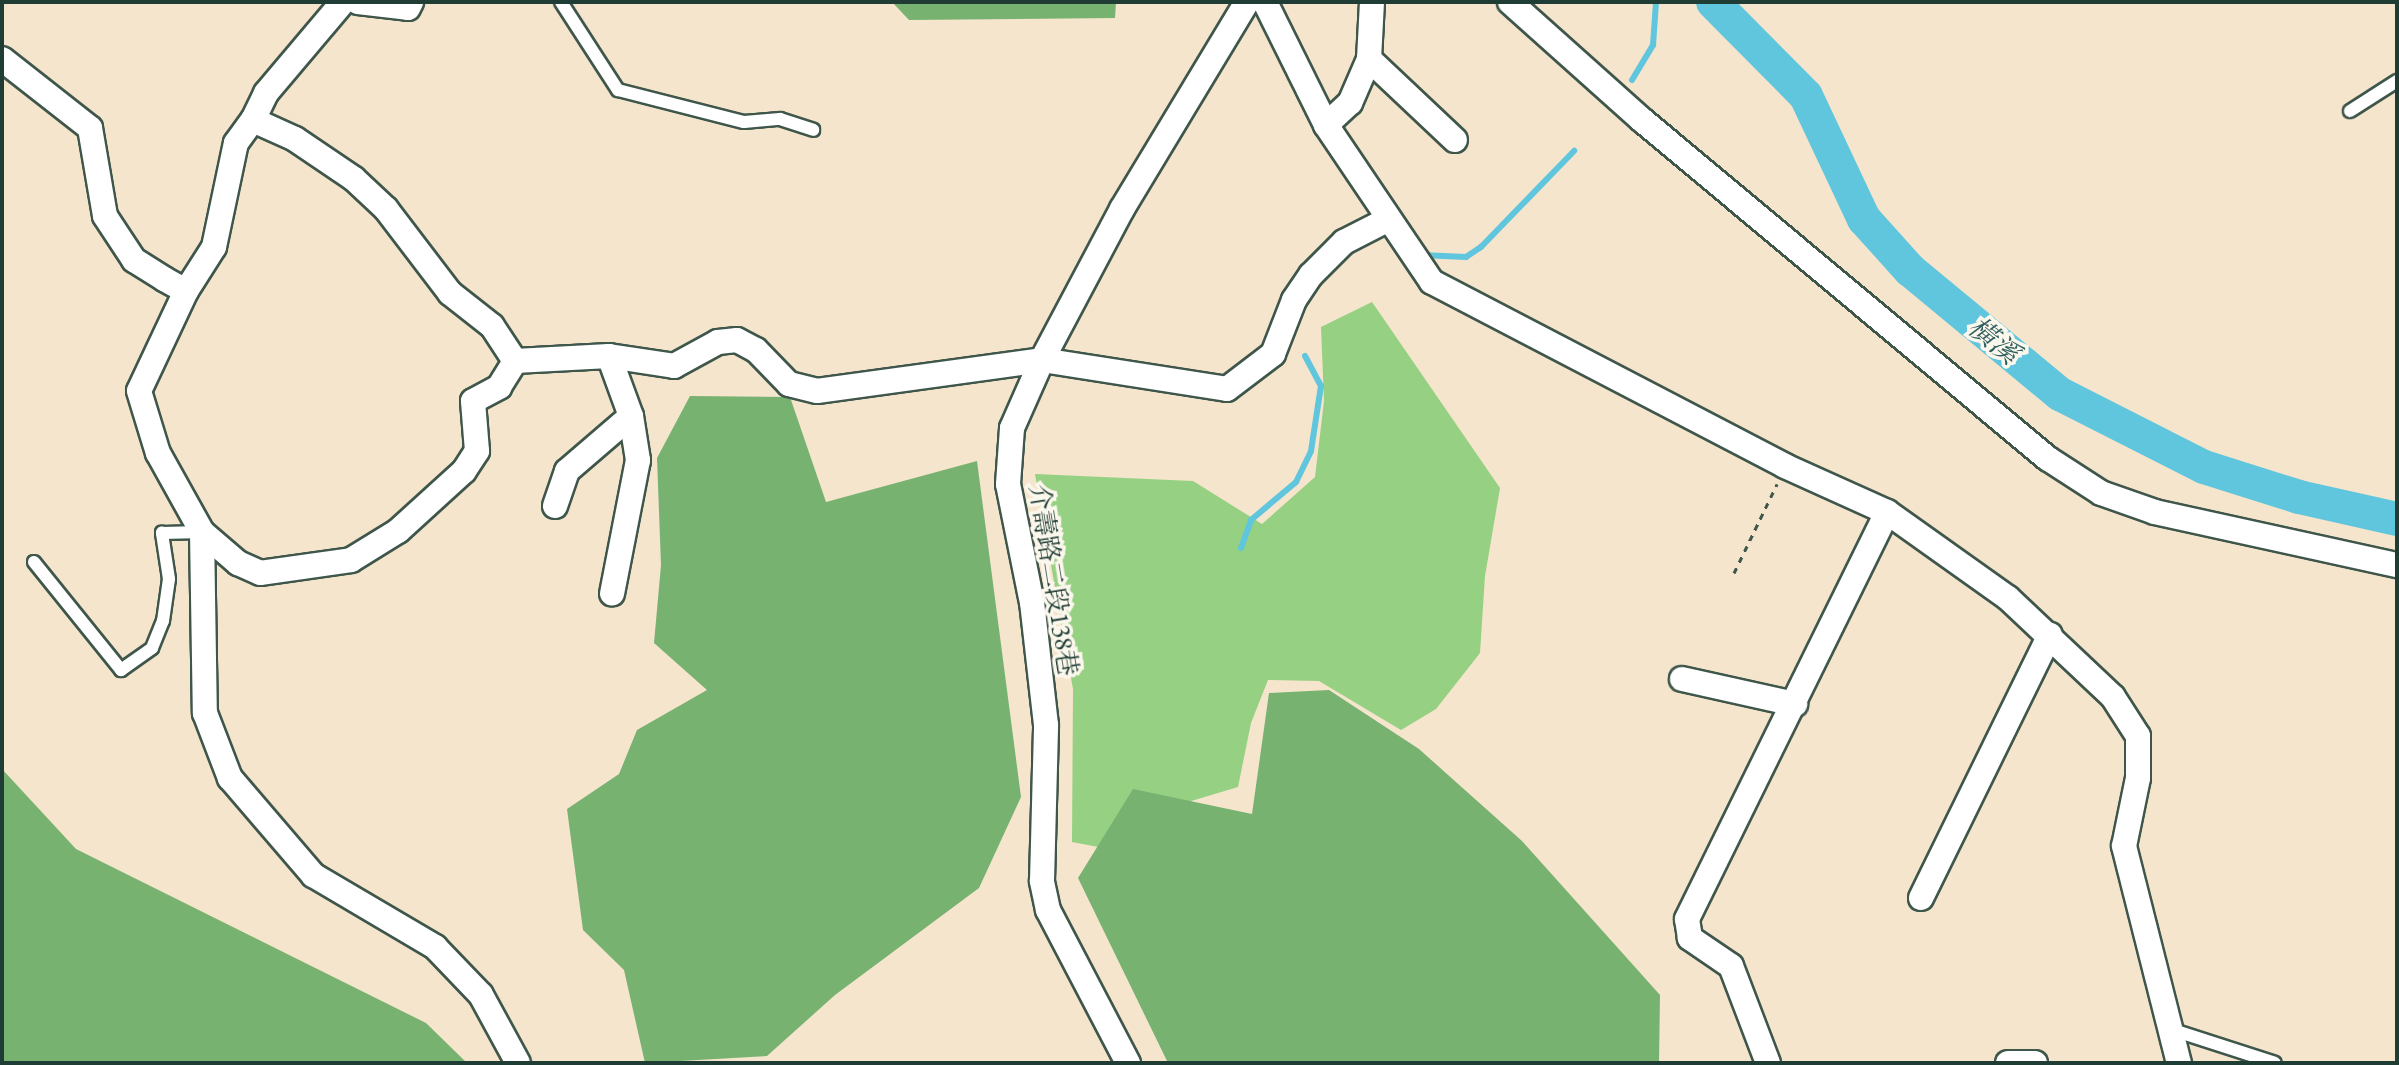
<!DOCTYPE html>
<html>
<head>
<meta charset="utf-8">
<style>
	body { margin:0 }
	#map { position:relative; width:2399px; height:1065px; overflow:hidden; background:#f5e5cc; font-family:"EB Garamond","Noto Serif TC",serif }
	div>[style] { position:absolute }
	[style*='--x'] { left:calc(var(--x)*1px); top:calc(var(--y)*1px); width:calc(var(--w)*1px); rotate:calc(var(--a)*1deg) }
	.green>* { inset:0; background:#96d083 }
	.forest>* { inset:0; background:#78b271 }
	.stream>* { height:6px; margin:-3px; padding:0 3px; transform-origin:3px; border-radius:3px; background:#60c6de }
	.river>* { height:34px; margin:-17px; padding:0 17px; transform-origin:17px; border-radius:17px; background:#60c6de }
	.path>* { height:3px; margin-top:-1.5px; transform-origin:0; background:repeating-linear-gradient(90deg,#3f564b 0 6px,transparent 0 12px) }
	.roads { filter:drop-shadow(2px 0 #3f564b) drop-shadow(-2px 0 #3f564b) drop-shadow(0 2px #3f564b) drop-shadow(0 -2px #3f564b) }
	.service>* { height:12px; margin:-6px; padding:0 6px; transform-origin:6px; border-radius:6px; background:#fff }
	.minor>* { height:24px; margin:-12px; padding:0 12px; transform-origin:12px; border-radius:12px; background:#fff }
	span { translate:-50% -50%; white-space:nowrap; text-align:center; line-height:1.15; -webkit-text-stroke:7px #fbf7ec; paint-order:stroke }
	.street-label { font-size:26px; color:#1f3d34 }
	.water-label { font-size:28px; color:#2f5f5e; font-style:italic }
	.frame { position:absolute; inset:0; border:4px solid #1f3d34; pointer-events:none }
</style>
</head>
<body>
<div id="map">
	<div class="green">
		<div style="clip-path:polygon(1372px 302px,1500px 488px,1485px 576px,1480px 653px,1436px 709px,1401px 730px,1319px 681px,1268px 680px,1251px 723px,1238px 787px,1151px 813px,1114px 850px,1072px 842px,1073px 689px,1035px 474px,1193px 481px,1262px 524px,1315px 477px,1324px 401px,1321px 327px)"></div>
	</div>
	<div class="forest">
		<div style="clip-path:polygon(892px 2px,1116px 2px,1115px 18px,909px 20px)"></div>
		<div style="clip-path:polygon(690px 396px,790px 397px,826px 502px,977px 461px,1021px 797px,979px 888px,835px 995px,767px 1056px,645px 1063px,624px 970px,583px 930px,567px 809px,619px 774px,637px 730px,707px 690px,654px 643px,661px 565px,657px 458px)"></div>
		<div style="clip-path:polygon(1329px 690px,1419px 749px,1522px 841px,1660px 995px,1659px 1063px,1168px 1063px,1078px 878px,1133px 789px,1252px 814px,1269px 693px)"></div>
		<div style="clip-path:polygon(2px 769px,76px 849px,426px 1023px,467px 1063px,2px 1063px)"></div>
	</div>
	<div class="stream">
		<div style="--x:1632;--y:80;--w:41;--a:-59"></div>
		<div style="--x:1653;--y:45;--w:43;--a:-86"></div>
		<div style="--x:1421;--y:255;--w:45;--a:2.5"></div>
		<div style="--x:1466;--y:257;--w:18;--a:-34"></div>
		<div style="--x:1481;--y:247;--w:134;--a:-45.9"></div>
		<div style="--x:1241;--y:548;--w:30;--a:-70"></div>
		<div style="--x:1251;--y:520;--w:59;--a:-40.2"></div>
		<div style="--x:1296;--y:482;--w:34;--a:-64"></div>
		<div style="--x:1311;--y:451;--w:66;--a:-81.3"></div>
		<div style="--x:1321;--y:386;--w:34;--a:-118"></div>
	</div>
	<div class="river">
		<div style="--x:1713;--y:2;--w:132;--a:45.3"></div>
		<div style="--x:1806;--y:96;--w:136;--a:64.8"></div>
		<div style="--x:1864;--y:219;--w:69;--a:48"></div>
		<div style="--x:1910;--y:270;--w:195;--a:39.6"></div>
		<div style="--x:2060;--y:394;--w:161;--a:26.9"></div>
		<div style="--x:2204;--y:467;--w:100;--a:17.5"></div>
		<div style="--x:2299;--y:497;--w:100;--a:12.7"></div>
	</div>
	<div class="path">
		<div style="--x:1734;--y:573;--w:99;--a:-64.2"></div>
	</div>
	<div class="roads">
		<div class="service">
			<div style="--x:561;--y:2;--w:105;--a:57.1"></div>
			<div style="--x:618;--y:90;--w:130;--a:14.3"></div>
			<div style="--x:744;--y:122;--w:36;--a:-5"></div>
			<div style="--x:780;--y:119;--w:35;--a:18"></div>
			<div style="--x:2350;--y:111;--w:56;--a:-32.6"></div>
			<div style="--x:34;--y:562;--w:139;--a:51.1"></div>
			<div style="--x:121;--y:670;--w:38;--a:-35"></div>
			<div style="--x:152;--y:648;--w:29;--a:-68"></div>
			<div style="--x:163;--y:621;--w:42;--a:-81.9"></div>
			<div style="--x:169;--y:579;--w:47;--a:-98.7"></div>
			<div style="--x:162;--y:533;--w:40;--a:-1.4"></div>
			<div style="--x:2170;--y:1029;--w:110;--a:17.9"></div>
		</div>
		<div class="minor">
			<div style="--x:358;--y:2;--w:50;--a:6.8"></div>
			<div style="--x:408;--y:8;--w:7;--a:-63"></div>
			<div style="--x:1265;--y:2;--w:137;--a:63.6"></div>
			<div style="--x:1326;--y:125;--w:189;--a:56"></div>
			<div style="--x:1432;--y:282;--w:398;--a:27.5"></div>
			<div style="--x:1785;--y:466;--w:112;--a:24.3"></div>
			<div style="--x:1887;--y:512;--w:148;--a:35.4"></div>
			<div style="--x:2008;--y:598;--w:144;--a:43.3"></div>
			<div style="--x:2113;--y:697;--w:46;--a:57.3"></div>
			<div style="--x:2138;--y:736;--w:42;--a:90"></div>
			<div style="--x:2138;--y:778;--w:69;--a:101.6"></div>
			<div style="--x:2124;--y:846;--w:224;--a:75.8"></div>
			<div style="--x:1510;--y:2;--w:177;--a:41.8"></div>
			<div style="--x:1642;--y:120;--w:528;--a:39.85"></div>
			<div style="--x:2047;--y:458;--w:64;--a:32.9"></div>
			<div style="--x:2101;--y:493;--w:57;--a:19.4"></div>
			<div style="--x:2155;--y:512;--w:248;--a:12.4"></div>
			<div style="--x:2;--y:59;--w:112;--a:38.1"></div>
			<div style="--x:90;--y:128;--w:89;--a:80.3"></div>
			<div style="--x:105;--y:216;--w:53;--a:56.6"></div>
			<div style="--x:134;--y:260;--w:36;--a:32"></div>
			<div style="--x:164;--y:279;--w:25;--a:29"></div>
			<div style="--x:186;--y:291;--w:52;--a:-57.5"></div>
			<div style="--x:214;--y:247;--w:106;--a:-78.1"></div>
			<div style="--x:236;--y:143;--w:29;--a:-54"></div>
			<div style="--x:253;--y:120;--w:46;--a:24.3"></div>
			<div style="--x:295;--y:139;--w:71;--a:34.1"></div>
			<div style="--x:354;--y:179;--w:44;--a:43.2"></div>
			<div style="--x:386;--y:209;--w:106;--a:52.7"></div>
			<div style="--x:450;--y:293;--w:53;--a:38.2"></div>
			<div style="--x:492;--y:326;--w:42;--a:56.7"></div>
			<div style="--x:515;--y:361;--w:94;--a:-3"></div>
			<div style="--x:609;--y:356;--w:66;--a:8.7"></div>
			<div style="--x:674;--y:366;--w:50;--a:-28.6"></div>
			<div style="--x:718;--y:342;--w:19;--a:-6"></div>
			<div style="--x:737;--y:340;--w:21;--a:28"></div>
			<div style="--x:756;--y:350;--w:47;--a:45.9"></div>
			<div style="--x:789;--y:384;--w:29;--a:14"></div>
			<div style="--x:817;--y:391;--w:227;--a:-7.8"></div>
			<div style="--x:1042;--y:360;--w:187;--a:8.9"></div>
			<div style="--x:1227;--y:389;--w:58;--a:-37.3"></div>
			<div style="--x:1273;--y:354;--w:58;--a:-68.7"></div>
			<div style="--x:1294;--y:300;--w:30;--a:-56"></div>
			<div style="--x:1311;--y:275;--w:47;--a:-45"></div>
			<div style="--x:1344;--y:242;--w:48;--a:-27.1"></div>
			<div style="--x:1369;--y:59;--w:118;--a:43.3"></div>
			<div style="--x:253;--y:120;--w:30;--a:-64"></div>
			<div style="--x:266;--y:93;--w:119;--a:-49.8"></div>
			<div style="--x:1326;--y:125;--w:33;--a:-43"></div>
			<div style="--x:1350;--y:103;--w:48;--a:-66.6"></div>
			<div style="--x:1369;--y:59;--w:57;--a:-87"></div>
			<div style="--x:186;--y:291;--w:110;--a:115.2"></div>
			<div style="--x:139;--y:391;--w:65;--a:73"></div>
			<div style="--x:158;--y:453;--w:90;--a:60.9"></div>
			<div style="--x:202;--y:532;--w:181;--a:89.1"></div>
			<div style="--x:205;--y:713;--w:70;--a:69"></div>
			<div style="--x:230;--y:778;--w:128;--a:49.4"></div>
			<div style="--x:313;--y:875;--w:142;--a:30.5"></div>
			<div style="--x:435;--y:947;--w:66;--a:46.2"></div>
			<div style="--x:481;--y:995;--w:77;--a:61.4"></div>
			<div style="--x:609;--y:356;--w:64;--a:69.9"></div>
			<div style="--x:631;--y:416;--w:45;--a:81"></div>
			<div style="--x:638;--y:460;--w:136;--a:101"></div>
			<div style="--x:555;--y:506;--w:37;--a:-71"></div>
			<div style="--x:567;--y:471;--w:84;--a:-40.7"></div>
			<div style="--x:202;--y:532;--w:48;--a:40.7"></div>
			<div style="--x:238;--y:563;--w:24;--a:24"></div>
			<div style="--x:260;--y:573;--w:92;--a:-8.1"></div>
			<div style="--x:351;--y:560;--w:55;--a:-31.7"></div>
			<div style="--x:398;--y:531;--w:89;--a:-42.3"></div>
			<div style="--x:464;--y:471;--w:24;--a:-57"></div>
			<div style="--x:477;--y:451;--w:50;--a:-94.6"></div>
			<div style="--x:473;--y:401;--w:30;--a:-28"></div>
			<div style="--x:499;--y:387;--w:31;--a:-58"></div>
			<div style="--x:1682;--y:679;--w:116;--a:12.5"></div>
			<div style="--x:1921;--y:898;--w:293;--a:-63.9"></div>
			<div style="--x:1128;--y:1063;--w:173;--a:-117.6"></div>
			<div style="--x:1048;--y:910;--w:30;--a:-102"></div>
			<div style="--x:1042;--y:881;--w:156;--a:-88.5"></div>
			<div style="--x:1046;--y:725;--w:123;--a:-96.5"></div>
			<div style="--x:1032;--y:603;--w:121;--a:-101.4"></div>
			<div style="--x:1008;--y:484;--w:56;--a:-85.9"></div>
			<div style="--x:1012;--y:428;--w:74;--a:-66.2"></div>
			<div style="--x:1042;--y:360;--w:171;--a:-62.1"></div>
			<div style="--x:1122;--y:209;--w:242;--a:-58.9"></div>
			<div style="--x:1768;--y:1063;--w:104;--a:-110.9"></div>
			<div style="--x:1731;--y:966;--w:50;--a:-145.7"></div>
			<div style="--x:1690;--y:938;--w:19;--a:-99"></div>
			<div style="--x:1687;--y:919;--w:453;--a:-63.8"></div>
			<div style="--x:2008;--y:1063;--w:27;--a:0"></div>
		</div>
	</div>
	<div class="street-label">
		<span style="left:1053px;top:580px;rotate:81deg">介壽路二段138巷</span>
	</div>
	<div class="water-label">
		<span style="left:1994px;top:340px;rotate:39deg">橫溪</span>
	</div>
	<div class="frame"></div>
</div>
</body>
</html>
